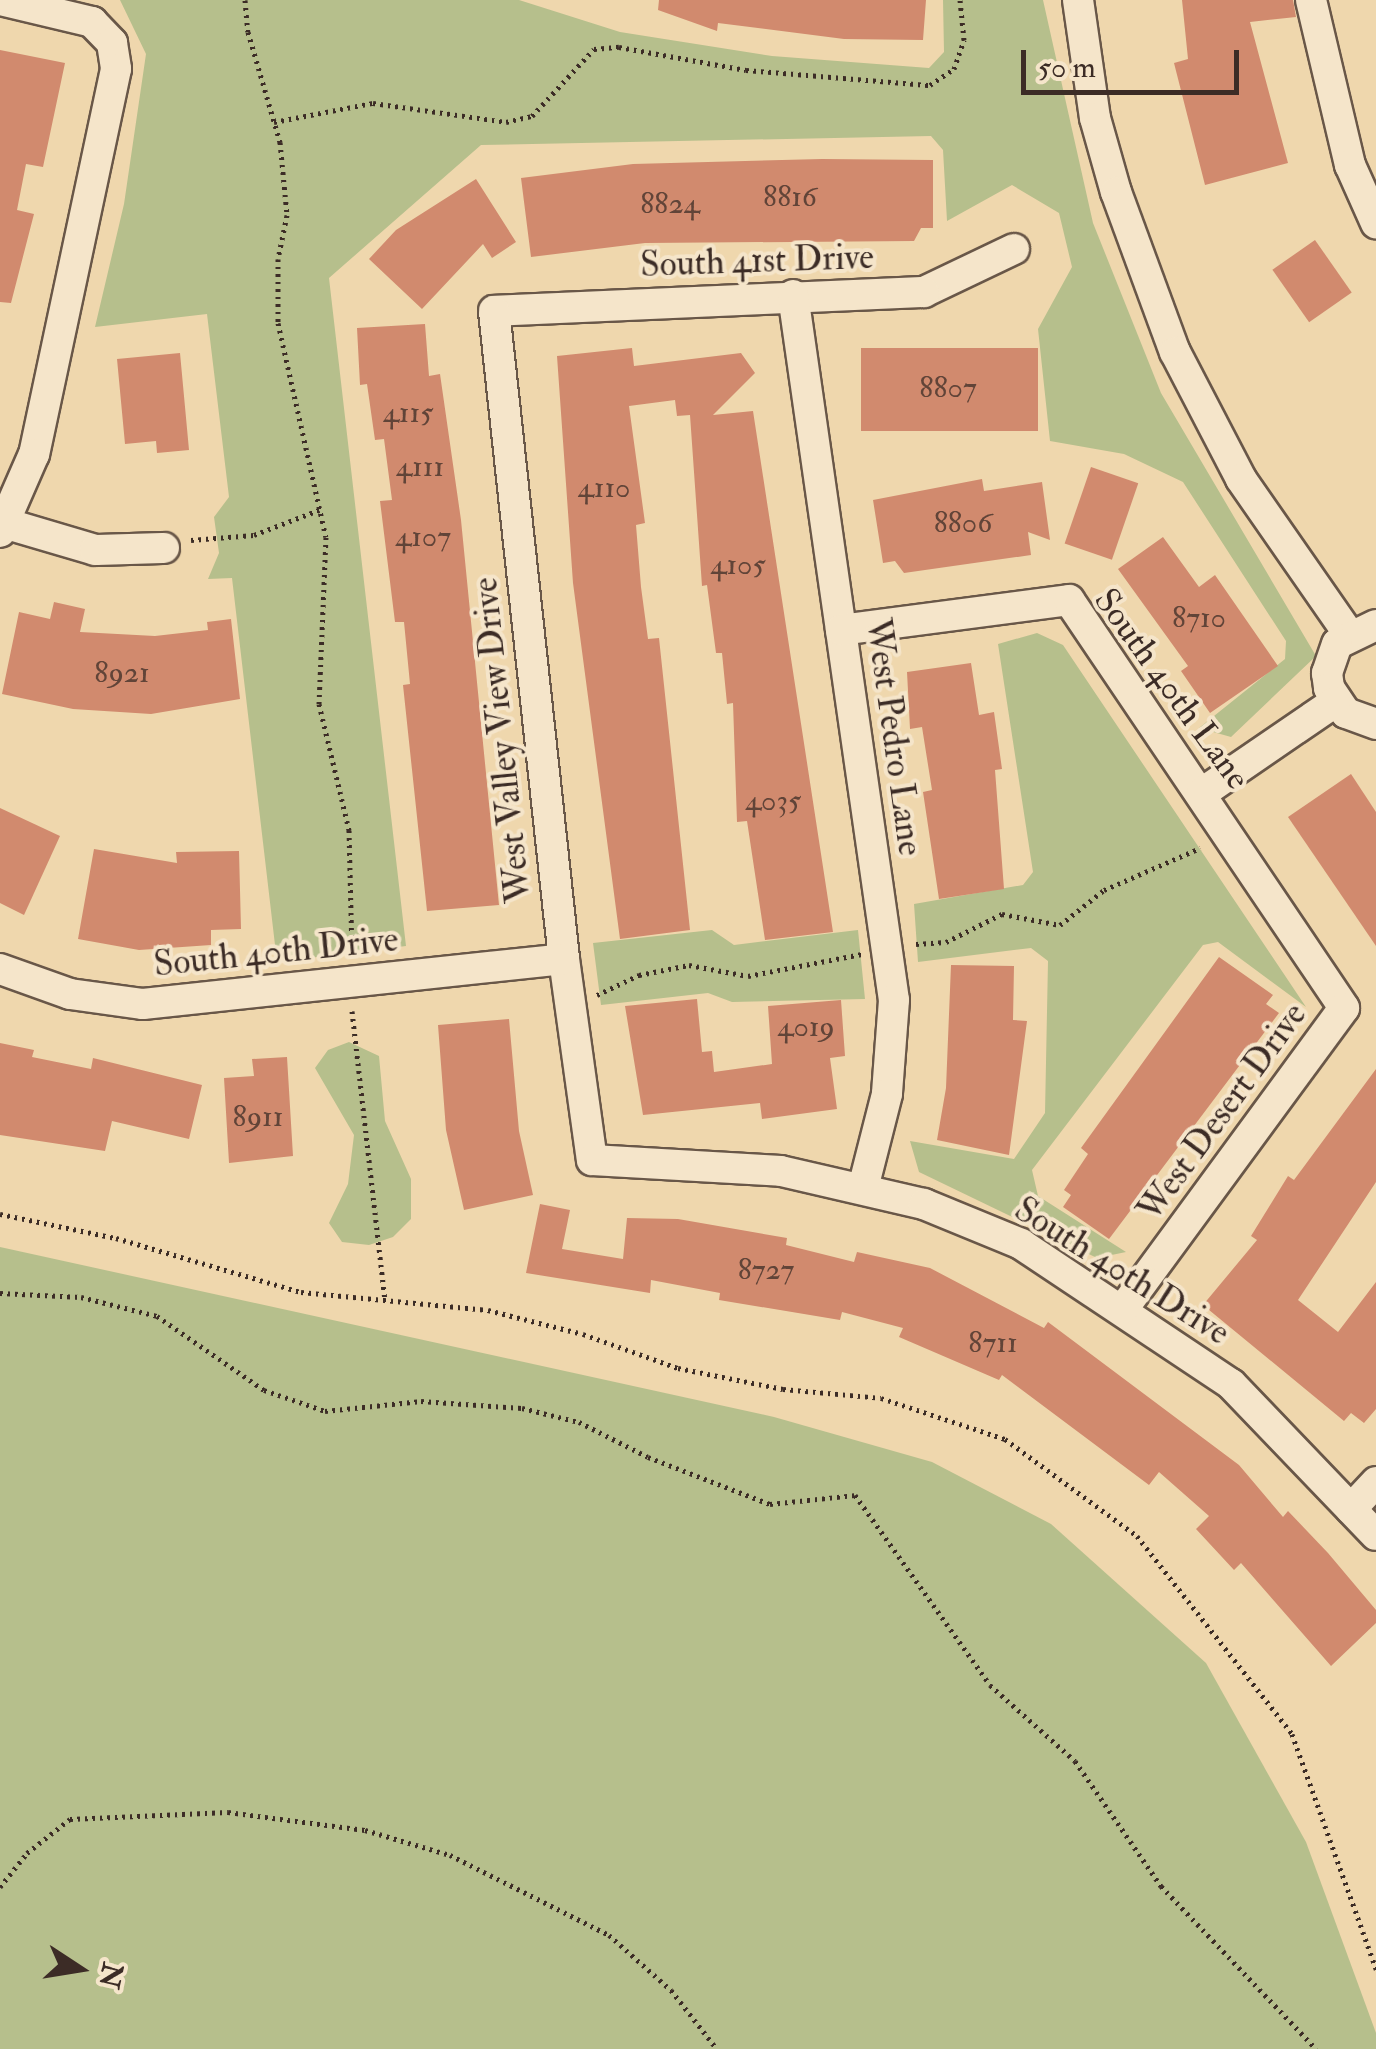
<!DOCTYPE html>
<html>
<head>
<meta charset="utf-8">
<style>
	body { margin:0 }
	#map { position:relative; width:1376px; height:2049px; overflow:hidden; background:#efd7ad; font-family:"IM FELL Double Pica",serif }
	div>[style] { position:absolute }
	[style*='--x'] { left:calc(var(--x)*1px); top:calc(var(--y)*1px); width:calc(var(--w)*1px); rotate:calc(var(--a)*1deg) }
	.green>* { inset:0; background:#b6bf8c }
	.building>* { inset:0; background:#d18a6e; transform-origin:0 0 }
	.path>* { height:5px; margin-top:-2.5px; transform-origin:0; background:repeating-linear-gradient(90deg,#3c2c26 0 2.5px,transparent 0 7.5px) }
	.roads { filter:drop-shadow(2px 0 #695748) drop-shadow(-2px 0 #695748) drop-shadow(0 2px #695748) drop-shadow(0 -2px #695748) }
	.minor>* { height:30px; margin:-15px; padding:0 15px; transform-origin:15px; border-radius:15px; background:#f5e5ca }
	span { translate:-50% -50%; white-space:nowrap; text-align:center; line-height:1.15; -webkit-text-stroke:8px #f5e5ca; paint-order:stroke }
	.number-label { font-size:30px; color:#614438 }
	.number-label span { -webkit-text-stroke-width:0 }
	.street-label { font-size:35px; color:#3c2c26 }
	.north { position:absolute; left:30px; top:1919px; width:100px; height:100px; -webkit-text-stroke:8px #f5e5ca; paint-order:stroke; rotate:102deg; font-size:28px; font-weight:700; line-height:40px; text-align:center; color:#3c2c26 }
	.north::after { content:''; display:block; margin:auto; width:35px; height:45px; background:#3c2c26; clip-path:polygon(50% 0,100% 100%,50% 72%,0 100%) }
	.scale { position:absolute; left:1021px; top:50px; width:218px; height:45px; box-sizing:border-box; border:5px solid #3c2c26; border-top:0; padding-left:12px; font-size:30px; line-height:35px; white-space:nowrap; color:#3c2c26; -webkit-text-stroke:8px #f5e5ca; paint-order:stroke }
</style>
</head>
<body>
<div id="map">
	<div class="green">
		<div style="clip-path:polygon(120px 0,519px 0,620px 32px,772px 56px,929px 68px,944px 52px,943px 0,1043px 0,1093px 223px,1161px 393px,1316px 656px,1231px 737px,1199px 728px,1285px 659px,1286px 641px,1183px 482px,1124px 454px,1050px 441px,1038px 329px,1072px 267px,1059px 213px,1012px 185px,947px 221px,943px 150px,931px 136px,481px 145px,329px 278px,406px 946px,277px 962px,232px 578px,208px 579px,219px 553px,214px 517px,229px 497px,207px 314px,95px 327px,124px 204px,146px 54px)"></div>
		<div style="clip-path:polygon(1037px 633px,1063px 645px,1306px 1007px,1218px 942px,1203px 945px,1032px 1170px,1038px 1196px,1126px 1252px,1097px 1258px,919px 1172px,910px 1141px,1014px 1159px,1045px 1113px,1048px 961px,1031px 948px,918px 962px,914px 904px,1023px 885px,1033px 872px,998px 644px)"></div>
		<div style="clip-path:polygon(712px 930px,734px 945px,858px 930px,865px 999px,732px 1002px,708px 993px,601px 1005px,593px 943px)"></div>
		<div style="clip-path:polygon(349px 1042px,379px 1056px,385px 1121px,411px 1179px,411px 1219px,393px 1237px,369px 1245px,342px 1242px,329px 1223px,348px 1184px,354px 1135px,315px 1068px,328px 1050px)"></div>
		<div style="clip-path:polygon(0 1247px,774px 1417px,932px 1462px,1051px 1524px,1206px 1663px,1306px 1842px,1376px 2033px,1376px 2049px,0 2049px)"></div>
	</div>
	<div class="building">
		<div style="clip-path:polygon(659px 0,926px 0,923px 40px,844px 39px,718px 23px,717px 31px,658px 10px)"></div>
		<div style="clip-path:polygon(1182px 0,1293px 0,1296px 17px,1250px 22px,1288px 163px,1205px 185px,1174px 63px,1188px 59px)"></div>
		<div style="clip-path:polygon(0 50px,65px 63px,43px 167px,26px 164px,17px 210px,34px 214px,11px 303px,0 302px)"></div>
		<div style="clip-path:polygon(822px 159px,933px 160px,933px 228px,921px 228px,914px 241px,645px 243px,531px 257px,521px 178px,633px 164px)"></div>
		<div style="clip-path:polygon(476px 179px,516px 242px,492px 258px,483px 244px,422px 309px,369px 259px,396px 230px)"></div>
		<div style="left:1315px;top:240px;width:64px;height:52px;rotate:55deg"></div>
		<div style="clip-path:polygon(425px 324px,429px 376px,440px 374px,461px 520px,499px 905px,427px 911px,403px 685px,410px 684px,404px 622px,395px 622px,380px 501px,392px 500px,384px 439px,375px 440px,367px 384px,360px 385px,357px 328px)"></div>
		<div style="clip-path:polygon(632px 348px,634px 366px,741px 353px,755px 373px,713px 415px,753px 411px,833px 932px,765px 940px,747px 821px,737px 822px,733px 703px,727px 704px,722px 653px,716px 653px,707px 585px,702px 586px,690px 415px,677px 416px,675px 400px,629px 406px,645px 523px,636px 525px,641px 587px,648px 639px,659px 638px,690px 930px,620px 939px,573px 583px,557px 356px)"></div>
		<div style="left:861px;top:348px;width:177px;height:83px"></div>
		<div style="clip-path:polygon(180px 353px,189px 450px,157px 453px,156px 441px,125px 444px,117px 359px)"></div>
		<div style="left:1091px;top:467px;width:50px;height:81px;rotate:19deg"></div>
		<div style="clip-path:polygon(982px 479px,984px 491px,1042px 482px,1050px 540px,1028px 532px,1031px 555px,904px 573px,895px 561px,883px 563px,873px 500px)"></div>
		<div style="clip-path:polygon(1163px 537px,1199px 587px,1215px 575px,1278px 666px,1210px 713px,1181px 671px,1188px 666px,1118px 569px)"></div>
		<div style="clip-path:polygon(54px 602px,85px 609px,80px 632px,155px 636px,208px 630px,207px 622px,231px 619px,240px 699px,151px 714px,73px 709px,2px 694px,19px 612px,50px 619px)"></div>
		<div style="clip-path:polygon(971px 663px,979px 715px,994px 712px,1002px 769px,995px 770px,1004px 889px,939px 899px,923px 792px,932px 790px,922px 727px,910px 729px,907px 672px)"></div>
		<div style="clip-path:polygon(1351px 774px,1376px 812px,1376px 946px,1288px 817px)"></div>
		<div style="clip-path:polygon(0 808px,60px 836px,24px 915px,0 903px)"></div>
		<div style="clip-path:polygon(94px 849px,177px 863px,176px 852px,239px 851px,241px 929px,211px 930px,211px 945px,139px 950px,78px 939px)"></div>
		<div style="clip-path:polygon(1219px 957px,1273px 995px,1266px 1004px,1279px 1013px,1109px 1239px,1063px 1207px,1071px 1195px,1064px 1190px,1088px 1154px,1081px 1148px)"></div>
		<div style="clip-path:polygon(951px 965px,1014px 966px,1013px 1020px,1027px 1021px,1009px 1155px,937px 1140px,946px 1088px)"></div>
		<div style="clip-path:polygon(697px 999px,702px 1052px,712px 1051px,714px 1072px,772px 1064px,768px 1006px,841px 1000px,845px 1056px,830px 1058px,837px 1109px,762px 1119px,760px 1103px,643px 1115px,625px 1006px)"></div>
		<div style="clip-path:polygon(509px 1019px,519px 1131px,533px 1195px,464px 1210px,446px 1130px,438px 1025px)"></div>
		<div style="clip-path:polygon(0 1043px,34px 1050px,32px 1057px,91px 1069px,93px 1058px,202px 1085px,189px 1139px,112px 1121px,105px 1151px,0 1135px)"></div>
		<div style="clip-path:polygon(287px 1057px,293px 1156px,229px 1163px,224px 1078px,254px 1076px,252px 1059px)"></div>
		<div style="clip-path:polygon(1376px 1069px,1376px 1182px,1298px 1300px,1338px 1332px,1376px 1282px,1376px 1409px,1364px 1423px,1351px 1413px,1344px 1421px,1203px 1305px,1257px 1240px,1251px 1236px,1288px 1176px,1294px 1180px)"></div>
		<div style="clip-path:polygon(540px 1204px,570px 1210px,562px 1249px,623px 1259px,627px 1218px,678px 1219px,787px 1238px,786px 1245px,854px 1262px,857px 1252px,930px 1268px,1044px 1328px,1048px 1322px,1239px 1465px,1283px 1517px,1288px 1511px,1328px 1553px,1376px 1610px,1376px 1623px,1331px 1666px,1241px 1563px,1234px 1570px,1196px 1529px,1209px 1516px,1159px 1472px,1149px 1485px,1002px 1375px,999px 1380px,899px 1337px,903px 1328px,842px 1312px,840px 1320px,719px 1300px,720px 1293px,651px 1280px,650px 1293px,526px 1273px)"></div>
	</div>
	<div class="path">
		<div style="--x:245;--y:0;--w:32;--a:85"></div>
		<div style="--x:248;--y:32;--w:115;--a:73.8"></div>
		<div style="--x:280;--y:142;--w:73;--a:84.5"></div>
		<div style="--x:287;--y:215;--w:45;--a:101.6"></div>
		<div style="--x:278;--y:259;--w:64;--a:90"></div>
		<div style="--x:278;--y:323;--w:219;--a:77.4"></div>
		<div style="--x:326;--y:537;--w:167;--a:92.4"></div>
		<div style="--x:319;--y:704;--w:130;--a:76.6"></div>
		<div style="--x:349;--y:830;--w:125;--a:88.6"></div>
		<div style="--x:274;--y:122;--w:101;--a:-10.9"></div>
		<div style="--x:373;--y:103;--w:134;--a:8.1"></div>
		<div style="--x:506;--y:122;--w:27;--a:-13"></div>
		<div style="--x:532;--y:116;--w:91;--a:-47.2"></div>
		<div style="--x:594;--y:49;--w:25;--a:-5"></div>
		<div style="--x:619;--y:47;--w:129;--a:10.3"></div>
		<div style="--x:746;--y:70;--w:185;--a:4.7"></div>
		<div style="--x:930;--y:85;--w:29;--a:-34"></div>
		<div style="--x:954;--y:69;--w:31;--a:-71"></div>
		<div style="--x:964;--y:40;--w:40;--a:-95.7"></div>
		<div style="--x:191;--y:540;--w:63;--a:-4.5"></div>
		<div style="--x:254;--y:535;--w:70;--a:-21"></div>
		<div style="--x:916;--y:944;--w:30;--a:-4"></div>
		<div style="--x:946;--y:942;--w:63;--a:-26.6"></div>
		<div style="--x:1002;--y:914;--w:59;--a:10.7"></div>
		<div style="--x:1060;--y:925;--w:56;--a:-38.5"></div>
		<div style="--x:1104;--y:890;--w:105;--a:-23.6"></div>
		<div style="--x:597;--y:995;--w:47;--a:-25.5"></div>
		<div style="--x:639;--y:975;--w:51;--a:-11.3"></div>
		<div style="--x:689;--y:965;--w:60;--a:10.6"></div>
		<div style="--x:748;--y:976;--w:116;--a:-10.9"></div>
		<div style="--x:352;--y:1011;--w:292;--a:83.5"></div>
		<div style="--x:0;--y:1214;--w:118;--a:11.7"></div>
		<div style="--x:116;--y:1238;--w:193;--a:16.3"></div>
		<div style="--x:301;--y:1292;--w:188;--a:5.5"></div>
		<div style="--x:488;--y:1310;--w:98;--a:14.2"></div>
		<div style="--x:583;--y:1334;--w:101;--a:19.7"></div>
		<div style="--x:678;--y:1368;--w:107;--a:11.3"></div>
		<div style="--x:783;--y:1389;--w:98;--a:5.2"></div>
		<div style="--x:881;--y:1398;--w:131;--a:18.3"></div>
		<div style="--x:1005;--y:1439;--w:164;--a:36.3"></div>
		<div style="--x:1137;--y:1536;--w:251;--a:51.9"></div>
		<div style="--x:1292;--y:1734;--w:250;--a:70.3"></div>
		<div style="--x:0;--y:1293;--w:81;--a:2.8"></div>
		<div style="--x:81;--y:1297;--w:78;--a:14"></div>
		<div style="--x:157;--y:1316;--w:130;--a:34.7"></div>
		<div style="--x:264;--y:1390;--w:65;--a:19"></div>
		<div style="--x:325;--y:1411;--w:97;--a:-5.9"></div>
		<div style="--x:421;--y:1401;--w:101;--a:4"></div>
		<div style="--x:522;--y:1408;--w:59;--a:13.8"></div>
		<div style="--x:579;--y:1422;--w:77;--a:26.9"></div>
		<div style="--x:648;--y:1457;--w:131;--a:21.1"></div>
		<div style="--x:770;--y:1504;--w:85;--a:-6"></div>
		<div style="--x:855;--y:1495;--w:233;--a:54.6"></div>
		<div style="--x:990;--y:1685;--w:114;--a:41.8"></div>
		<div style="--x:1075;--y:1761;--w:152;--a:55.5"></div>
		<div style="--x:1161;--y:1886;--w:225;--a:46.4"></div>
		<div style="--x:0;--y:1887;--w:43;--a:-51.5"></div>
		<div style="--x:27;--y:1853;--w:55;--a:-38.3"></div>
		<div style="--x:70;--y:1819;--w:158;--a:-2.5"></div>
		<div style="--x:228;--y:1812;--w:138;--a:7.5"></div>
		<div style="--x:365;--y:1830;--w:89;--a:16.4"></div>
		<div style="--x:450;--y:1855;--w:178;--a:26.7"></div>
		<div style="--x:609;--y:1935;--w:83;--a:41.6"></div>
		<div style="--x:671;--y:1990;--w:75;--a:52.1"></div>
	</div>
	<div class="roads">
		<div class="minor">
			<div style="--x:0;--y:0;--w:95;--a:13.4"></div>
			<div style="--x:92;--y:22;--w:29;--a:46"></div>
			<div style="--x:112;--y:43;--w:26;--a:81"></div>
			<div style="--x:116;--y:69;--w:394;--a:102"></div>
			<div style="--x:34;--y:454;--w:85;--a:113.6"></div>
			<div style="--x:1078;--y:0;--w:119;--a:81.8"></div>
			<div style="--x:1095;--y:118;--w:77;--a:74.2"></div>
			<div style="--x:1116;--y:192;--w:171;--a:69.8"></div>
			<div style="--x:1175;--y:352;--w:143;--a:62.5"></div>
			<div style="--x:1241;--y:479;--w:188;--a:55.2"></div>
			<div style="--x:1311;--y:0;--w:170;--a:76.7"></div>
			<div style="--x:1350;--y:165;--w:64;--a:65.9"></div>
			<div style="--x:1014;--y:249;--w:100;--a:154.5"></div>
			<div style="--x:924;--y:292;--w:430;--a:177.5"></div>
			<div style="--x:494;--y:311;--w:652;--a:83.83"></div>
			<div style="--x:564;--y:959;--w:203;--a:82.1"></div>
			<div style="--x:592;--y:1160;--w:189;--a:3.3"></div>
			<div style="--x:781;--y:1171;--w:147;--a:13"></div>
			<div style="--x:924;--y:1204;--w:105;--a:22.4"></div>
			<div style="--x:1021;--y:1244;--w:252;--a:33.7"></div>
			<div style="--x:1231;--y:1384;--w:209;--a:46.2"></div>
			<div style="--x:793;--y:295;--w:712;--a:81.85"></div>
			<div style="--x:894;--y:1000;--w:94;--a:94.3"></div>
			<div style="--x:887;--y:1094;--w:97;--a:104.3"></div>
			<div style="--x:4;--y:523;--w:95;--a:16.5"></div>
			<div style="--x:95;--y:550;--w:69;--a:-1.7"></div>
			<div style="--x:1376;--y:625;--w:43;--a:154"></div>
			<div style="--x:1337;--y:644;--w:31;--a:109"></div>
			<div style="--x:1327;--y:673;--w:15;--a:82"></div>
			<div style="--x:1329;--y:688;--w:30;--a:56"></div>
			<div style="--x:1346;--y:713;--w:32;--a:20"></div>
			<div style="--x:841;--y:630;--w:230;--a:-7.5"></div>
			<div style="--x:1069;--y:600;--w:492;--a:56"></div>
			<div style="--x:1344;--y:1008;--w:372;--a:126.3"></div>
			<div style="--x:1202;--y:793;--w:161;--a:-34.4"></div>
			<div style="--x:0;--y:969;--w:74;--a:19.7"></div>
			<div style="--x:70;--y:994;--w:74;--a:7.8"></div>
			<div style="--x:143;--y:1004;--w:423;--a:-6.1"></div>
			<div style="--x:1351;--y:1509;--w:37;--a:-47"></div>
		</div>
	</div>
	<div class="number-label">
		<span style="left:790px;top:197px">8816</span>
		<span style="left:670px;top:204px">8824</span>
		<span style="left:948px;top:388px">8807</span>
		<span style="left:408px;top:413px">4115</span>
		<span style="left:420px;top:467px">4111</span>
		<span style="left:604px;top:488px">4110</span>
		<span style="left:963px;top:523px">8806</span>
		<span style="left:423px;top:537px">4107</span>
		<span style="left:738px;top:565px">4105</span>
		<span style="left:1199px;top:618px">8710</span>
		<span style="left:122px;top:673px">8921</span>
		<span style="left:773px;top:801px">4035</span>
		<span style="left:806px;top:1027px">4019</span>
		<span style="left:258px;top:1117px">8911</span>
		<span style="left:766px;top:1270px">8727</span>
		<span style="left:993px;top:1343px">8711</span>
	</div>
	<div class="street-label">
		<span style="left:757px;top:261px;rotate:-2deg">South 41st Drive</span>
		<span style="left:1172px;top:689px;rotate:54deg">South 40th Lane</span>
		<span style="left:894px;top:737px;rotate:82deg">West Pedro Lane</span>
		<span style="left:502px;top:740px;rotate:-96deg">West Valley View Drive</span>
		<span style="left:276px;top:952px;rotate:-6deg">South 40th Drive</span>
		<span style="left:1222px;top:1112px;rotate:-54deg">West Desert Drive</span>
		<span style="left:1122px;top:1271px;rotate:32deg">South 40th Drive</span>
	</div>
	<div class="north">N</div>
	<div class="scale">50 m</div>
</div>
</body>
</html>
